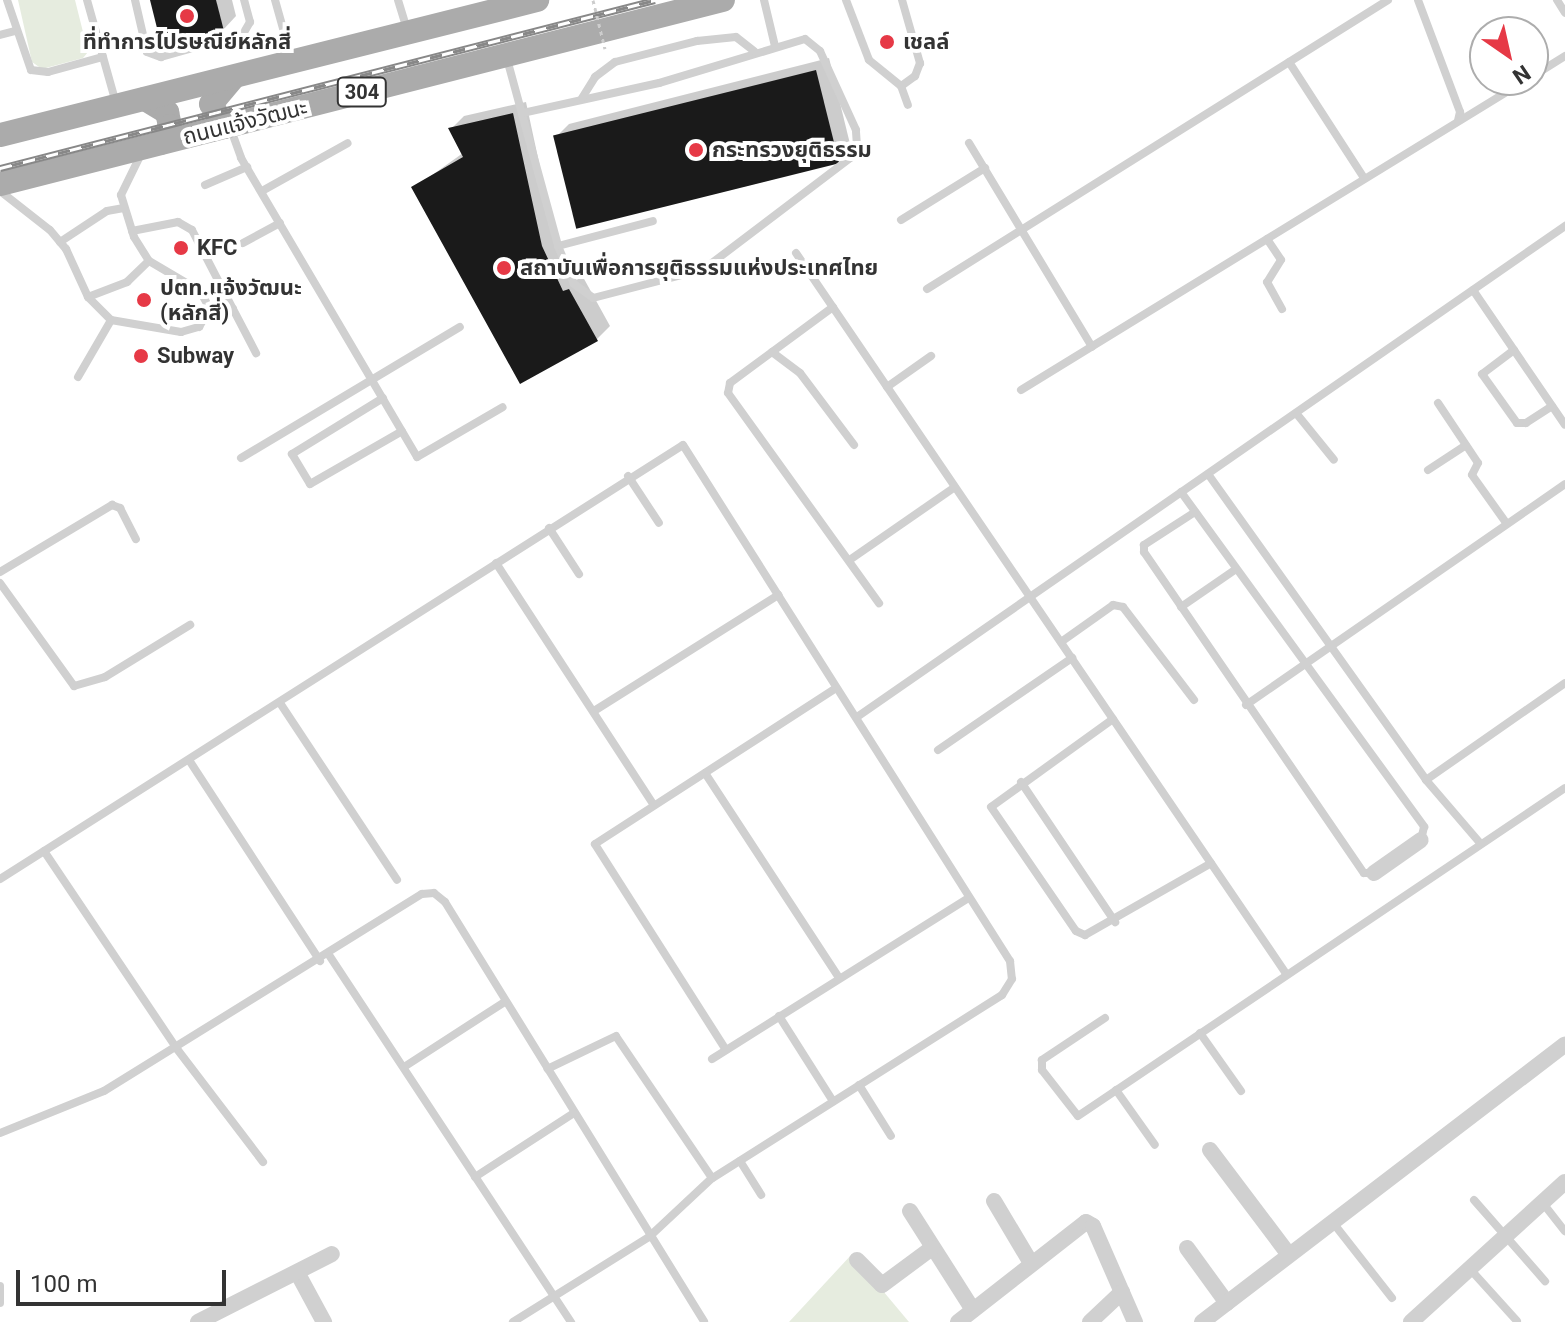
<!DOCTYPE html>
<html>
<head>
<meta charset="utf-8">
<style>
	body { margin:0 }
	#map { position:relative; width:1565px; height:1322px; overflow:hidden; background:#fff; font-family:Roboto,"Noto Sans Thai",sans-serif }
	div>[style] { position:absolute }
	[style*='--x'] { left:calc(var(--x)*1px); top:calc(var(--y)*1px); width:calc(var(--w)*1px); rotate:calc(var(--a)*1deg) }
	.green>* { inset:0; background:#e6ecdf }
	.shadow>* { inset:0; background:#0003 }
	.building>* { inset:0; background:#1a1a1a; transform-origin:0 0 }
	.service>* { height:8px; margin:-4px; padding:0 4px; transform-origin:4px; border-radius:4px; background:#d0d0d0 }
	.minor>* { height:16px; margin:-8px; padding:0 8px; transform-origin:8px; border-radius:8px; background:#d0d0d0 }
	.primary>* { height:24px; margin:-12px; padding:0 12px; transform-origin:12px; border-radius:12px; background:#ababab }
	.rail>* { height:7px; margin-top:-3.5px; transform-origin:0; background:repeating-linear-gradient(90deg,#fff 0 12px,#888 0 24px); box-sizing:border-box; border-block:2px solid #888 }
	.path-bridge>* { height:3px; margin-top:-1.5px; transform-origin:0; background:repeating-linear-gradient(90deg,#cdcdcd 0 4px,transparent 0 8px) }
	.dots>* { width:22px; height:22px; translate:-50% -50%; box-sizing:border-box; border:4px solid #fff; border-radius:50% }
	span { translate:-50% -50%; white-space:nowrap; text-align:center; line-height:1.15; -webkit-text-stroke:8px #fff; paint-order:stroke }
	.shield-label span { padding:2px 6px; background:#fff; border:2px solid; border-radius:6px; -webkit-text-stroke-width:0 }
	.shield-label { font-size:20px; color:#333; font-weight:700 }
	.poi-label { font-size:22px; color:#333; font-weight:700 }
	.left { translate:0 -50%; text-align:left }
	.street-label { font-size:22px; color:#333 }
	.north { position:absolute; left:1469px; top:16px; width:80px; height:80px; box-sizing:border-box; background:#fff; border:2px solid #adadad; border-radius:50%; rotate:146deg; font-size:22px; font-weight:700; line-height:32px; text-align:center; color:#333 }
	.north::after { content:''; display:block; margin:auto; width:28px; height:36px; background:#e63946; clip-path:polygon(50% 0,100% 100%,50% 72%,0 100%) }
	.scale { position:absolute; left:16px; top:1270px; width:210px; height:36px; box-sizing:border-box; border:4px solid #333; border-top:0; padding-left:10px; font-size:24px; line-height:28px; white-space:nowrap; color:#333; -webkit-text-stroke:6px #fff; paint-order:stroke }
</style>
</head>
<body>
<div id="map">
	<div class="green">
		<div style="clip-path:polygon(18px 0,75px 0,88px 52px,83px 58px,42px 69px,32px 62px)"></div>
		<div style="clip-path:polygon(852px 1254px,909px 1322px,789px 1322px)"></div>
	</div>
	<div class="shadow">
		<div style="clip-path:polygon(152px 0,232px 0,236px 16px,223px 30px)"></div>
		<div style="clip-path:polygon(829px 58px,851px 148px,838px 161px,556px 137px,569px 124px)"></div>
		<div style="clip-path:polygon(526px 102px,554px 232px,576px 280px,583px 277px,610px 326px,597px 339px,521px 381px,414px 188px,463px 153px,451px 129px,464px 116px)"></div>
	</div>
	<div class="building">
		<div style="clip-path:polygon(150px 0,216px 0,224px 31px,162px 48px)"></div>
		<div style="left:816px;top:70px;width:96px;height:271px;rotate:76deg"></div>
		<div style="clip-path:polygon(513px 113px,542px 246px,563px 291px,569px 289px,598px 341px,520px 384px,411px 187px,463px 157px,448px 128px)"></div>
	</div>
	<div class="service">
		<div style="--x:7;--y:0;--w:74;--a:71.1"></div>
		<div style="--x:31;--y:70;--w:17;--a:7"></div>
		<div style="--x:48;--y:72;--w:57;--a:-15.3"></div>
		<div style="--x:87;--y:0;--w:107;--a:74.3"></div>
		<div style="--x:135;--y:0;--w:53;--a:77"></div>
		<div style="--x:147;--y:52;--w:15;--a:20"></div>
		<div style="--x:161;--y:57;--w:85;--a:-15.7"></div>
		<div style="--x:243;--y:34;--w:14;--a:-60"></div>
		<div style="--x:250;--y:22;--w:23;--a:-105"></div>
		<div style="--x:275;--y:0;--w:59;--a:74.3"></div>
		<div style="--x:398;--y:0;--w:31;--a:73"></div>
		<div style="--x:764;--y:0;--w:47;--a:76.6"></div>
		<div style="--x:846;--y:0;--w:64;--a:69"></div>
		<div style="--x:869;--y:60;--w:41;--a:39.1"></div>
		<div style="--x:902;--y:0;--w:66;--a:74.1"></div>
		<div style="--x:920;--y:63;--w:14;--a:111"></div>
		<div style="--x:915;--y:76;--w:17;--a:144"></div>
		<div style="--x:901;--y:86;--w:20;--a:70"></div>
		<div style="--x:1418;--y:0;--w:120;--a:69.4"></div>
		<div style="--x:1460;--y:112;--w:9;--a:103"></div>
		<div style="--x:1557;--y:0;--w:15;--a:58"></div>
		<div style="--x:0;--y:35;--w:16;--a:-15"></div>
		<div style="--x:507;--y:59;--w:194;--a:74.7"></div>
		<div style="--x:558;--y:246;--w:41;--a:67.2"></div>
		<div style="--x:574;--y:284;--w:24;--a:36"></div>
		<div style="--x:593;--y:298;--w:115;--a:-14.6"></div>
		<div style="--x:704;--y:269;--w:183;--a:-37.2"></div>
		<div style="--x:850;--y:158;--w:14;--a:-60"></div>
		<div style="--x:857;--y:146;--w:16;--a:-94"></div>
		<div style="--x:856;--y:130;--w:87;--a:-114.5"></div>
		<div style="--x:820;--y:51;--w:19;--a:-141"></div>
		<div style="--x:805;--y:39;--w:152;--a:163.2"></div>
		<div style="--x:659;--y:83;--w:139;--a:167.6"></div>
		<div style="--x:1289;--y:62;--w:138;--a:57.1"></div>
		<div style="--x:1533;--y:76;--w:38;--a:-32"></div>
		<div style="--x:582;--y:98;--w:25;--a:-58"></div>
		<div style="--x:595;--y:77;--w:25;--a:-37"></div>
		<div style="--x:615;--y:62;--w:85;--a:-14.4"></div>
		<div style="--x:697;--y:41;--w:39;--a:-6"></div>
		<div style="--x:736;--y:37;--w:23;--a:38"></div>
		<div style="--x:230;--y:127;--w:33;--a:70"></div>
		<div style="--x:241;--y:158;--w:347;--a:59.5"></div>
		<div style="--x:417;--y:457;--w:99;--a:-30.2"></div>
		<div style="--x:969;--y:143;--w:238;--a:58.9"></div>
		<div style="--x:205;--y:185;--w:46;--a:-23.2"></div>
		<div style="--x:0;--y:191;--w:63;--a:38"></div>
		<div style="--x:50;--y:230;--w:25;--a:50"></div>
		<div style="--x:66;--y:249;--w:53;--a:65.4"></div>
		<div style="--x:88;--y:297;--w:33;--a:45"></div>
		<div style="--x:111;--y:320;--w:71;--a:9.7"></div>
		<div style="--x:181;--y:332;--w:19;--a:-16"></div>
		<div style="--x:199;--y:327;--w:21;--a:-59"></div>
		<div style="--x:210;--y:309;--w:21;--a:-119"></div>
		<div style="--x:200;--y:291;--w:59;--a:-149.5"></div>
		<div style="--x:149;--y:261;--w:28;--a:-122"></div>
		<div style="--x:134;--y:237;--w:44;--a:-107.2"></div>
		<div style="--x:121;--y:195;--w:46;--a:-64"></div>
		<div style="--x:262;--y:191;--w:98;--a:-29.2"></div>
		<div style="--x:901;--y:220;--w:99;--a:-31.8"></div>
		<div style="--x:132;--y:231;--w:47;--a:-11.1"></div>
		<div style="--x:178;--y:222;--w:16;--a:30"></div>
		<div style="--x:192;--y:230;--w:89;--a:62.6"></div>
		<div style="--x:1267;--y:239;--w:25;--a:56"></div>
		<div style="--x:1281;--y:260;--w:26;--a:122"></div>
		<div style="--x:1267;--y:282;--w:31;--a:61"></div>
		<div style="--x:60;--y:242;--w:56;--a:-33.4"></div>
		<div style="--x:107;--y:211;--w:17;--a:-10"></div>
		<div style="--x:243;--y:243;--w:42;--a:-28.4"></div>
		<div style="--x:558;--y:246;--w:98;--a:-14.7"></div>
		<div style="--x:796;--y:253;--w:870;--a:55.78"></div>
		<div style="--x:927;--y:289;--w:544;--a:-32.08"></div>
		<div style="--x:1473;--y:290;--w:163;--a:55.7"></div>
		<div style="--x:88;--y:297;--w:42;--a:-21"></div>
		<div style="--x:127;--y:282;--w:30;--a:-44"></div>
		<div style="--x:833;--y:307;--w:128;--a:143.6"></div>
		<div style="--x:730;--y:383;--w:10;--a:101"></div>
		<div style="--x:728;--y:393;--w:259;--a:54.3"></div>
		<div style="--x:210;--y:309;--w:23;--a:0"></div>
		<div style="--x:233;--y:309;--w:50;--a:62.4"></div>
		<div style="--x:1514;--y:350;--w:40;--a:143"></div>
		<div style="--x:1482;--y:374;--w:60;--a:54.5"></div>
		<div style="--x:1517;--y:423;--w:9;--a:0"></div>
		<div style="--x:1526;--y:423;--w:31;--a:-33"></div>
		<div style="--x:772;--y:352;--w:35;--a:37"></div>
		<div style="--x:800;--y:373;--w:90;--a:53.1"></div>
		<div style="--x:78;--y:377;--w:66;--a:-59.9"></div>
		<div style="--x:887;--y:387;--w:54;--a:-35.2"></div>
		<div style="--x:1021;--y:390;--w:593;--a:-31.54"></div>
		<div style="--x:383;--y:398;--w:107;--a:148.4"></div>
		<div style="--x:292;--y:454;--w:35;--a:59"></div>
		<div style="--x:310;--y:484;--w:106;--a:-29.9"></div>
		<div style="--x:1438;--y:403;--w:72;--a:56.3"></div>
		<div style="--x:1478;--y:463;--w:13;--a:117"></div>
		<div style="--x:1472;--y:475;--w:60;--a:54.5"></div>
		<div style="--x:1296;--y:413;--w:60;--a:51"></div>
		<div style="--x:241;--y:458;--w:255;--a:-30.9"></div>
		<div style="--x:1428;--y:470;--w:45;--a:-33.3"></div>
		<div style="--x:1208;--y:474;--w:376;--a:54.5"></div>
		<div style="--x:1426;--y:780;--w:83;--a:49.4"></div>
		<div style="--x:628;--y:476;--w:56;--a:56.6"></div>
		<div style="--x:1181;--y:492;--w:414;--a:54"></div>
		<div style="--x:1424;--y:827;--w:13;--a:103"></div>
		<div style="--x:1195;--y:512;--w:61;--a:147.1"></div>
		<div style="--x:1144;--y:545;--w:7;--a:90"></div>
		<div style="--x:1144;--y:552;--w:389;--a:55.6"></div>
		<div style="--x:1364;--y:873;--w:10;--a:0"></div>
		<div style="--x:549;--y:528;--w:55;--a:56.9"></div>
		<div style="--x:851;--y:559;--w:126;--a:-34.7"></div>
		<div style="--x:496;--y:563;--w:289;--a:56.9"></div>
		<div style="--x:0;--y:572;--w:131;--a:-30.9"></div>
		<div style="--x:112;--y:505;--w:9;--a:21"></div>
		<div style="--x:120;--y:508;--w:35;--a:63"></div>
		<div style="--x:0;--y:583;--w:127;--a:54.3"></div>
		<div style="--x:74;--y:686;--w:32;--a:-16"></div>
		<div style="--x:105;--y:677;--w:100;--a:-31.5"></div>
		<div style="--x:1181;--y:607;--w:67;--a:-34.6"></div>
		<div style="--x:1061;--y:642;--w:64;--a:-35.4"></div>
		<div style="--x:1113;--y:605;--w:10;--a:11"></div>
		<div style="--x:1123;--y:607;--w:117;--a:52.6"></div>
		<div style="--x:280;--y:703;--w:212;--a:56.5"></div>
		<div style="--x:1246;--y:705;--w:388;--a:-34.7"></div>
		<div style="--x:594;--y:711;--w:218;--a:-32.2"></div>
		<div style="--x:857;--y:717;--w:862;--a:-34.74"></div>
		<div style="--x:1113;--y:719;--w:150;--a:144.2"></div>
		<div style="--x:991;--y:807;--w:150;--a:55.6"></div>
		<div style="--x:1076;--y:931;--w:10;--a:24"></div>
		<div style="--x:1085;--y:935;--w:145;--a:-29.7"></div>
		<div style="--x:938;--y:750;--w:163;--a:-34.5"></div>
		<div style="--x:189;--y:760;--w:240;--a:56.9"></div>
		<div style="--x:705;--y:773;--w:245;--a:56.8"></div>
		<div style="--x:1426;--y:780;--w:169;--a:-34.9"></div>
		<div style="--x:1021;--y:782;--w:169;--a:56.1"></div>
		<div style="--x:44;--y:851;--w:239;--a:56.1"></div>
		<div style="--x:177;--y:1049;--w:142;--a:52.7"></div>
		<div style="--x:0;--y:879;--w:809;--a:-32.43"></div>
		<div style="--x:683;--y:445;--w:611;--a:57.64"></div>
		<div style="--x:1010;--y:961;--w:18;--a:84"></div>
		<div style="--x:1012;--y:979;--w:19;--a:122"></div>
		<div style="--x:1002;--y:995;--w:343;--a:147.7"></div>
		<div style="--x:712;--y:1178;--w:171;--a:-124.1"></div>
		<div style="--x:616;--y:1036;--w:76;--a:154.4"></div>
		<div style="--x:329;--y:955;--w:440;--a:56.6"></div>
		<div style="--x:779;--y:1016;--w:101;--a:57.6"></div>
		<div style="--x:1105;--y:1018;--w:76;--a:146.3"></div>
		<div style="--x:1042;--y:1060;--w:10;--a:90"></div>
		<div style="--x:1042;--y:1070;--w:58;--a:52"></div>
		<div style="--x:1078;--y:1116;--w:587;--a:-33.96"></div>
		<div style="--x:1200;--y:1033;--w:71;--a:54.7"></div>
		<div style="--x:726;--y:1050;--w:244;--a:-122.5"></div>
		<div style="--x:595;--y:844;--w:287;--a:-32.9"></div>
		<div style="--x:712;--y:1059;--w:303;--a:-32.1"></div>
		<div style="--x:404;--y:1067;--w:121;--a:-32.9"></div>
		<div style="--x:859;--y:1085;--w:60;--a:57.9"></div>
		<div style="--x:1116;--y:1090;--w:67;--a:54.7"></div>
		<div style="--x:0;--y:1133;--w:112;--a:-22"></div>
		<div style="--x:104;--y:1091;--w:374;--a:-31.8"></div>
		<div style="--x:422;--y:894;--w:12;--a:-5"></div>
		<div style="--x:434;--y:893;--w:14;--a:39"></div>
		<div style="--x:445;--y:902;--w:493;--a:58.3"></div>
		<div style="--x:740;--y:1161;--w:40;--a:58"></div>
		<div style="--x:475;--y:1177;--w:118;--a:-32.9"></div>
		<div style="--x:1474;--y:1200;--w:108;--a:48.8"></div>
		<div style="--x:1542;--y:1202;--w:37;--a:52"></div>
		<div style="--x:1334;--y:1224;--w:94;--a:51.9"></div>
		<div style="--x:1470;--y:1269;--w:70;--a:47.9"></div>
		<div style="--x:0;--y:1286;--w:17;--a:90"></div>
		<div style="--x:513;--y:1322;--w:160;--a:-32"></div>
		<div style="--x:649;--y:1237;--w:86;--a:-43.1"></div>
	</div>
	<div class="minor">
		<div style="--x:1374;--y:873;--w:57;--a:-35.1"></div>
		<div style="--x:1210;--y:1150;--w:131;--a:53"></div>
		<div style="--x:994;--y:1201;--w:72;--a:59.2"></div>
		<div style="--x:910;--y:1211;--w:117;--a:57.5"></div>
		<div style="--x:1187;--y:1248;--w:68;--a:54"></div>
		<div style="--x:857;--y:1260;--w:35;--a:45"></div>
		<div style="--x:882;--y:1285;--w:62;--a:-36.5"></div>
		<div style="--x:298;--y:1274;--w:55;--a:61.6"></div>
		<div style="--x:198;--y:1322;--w:150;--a:-26.9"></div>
		<div style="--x:958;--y:1322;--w:162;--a:-38"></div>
		<div style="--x:1086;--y:1222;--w:8;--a:30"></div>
		<div style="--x:1093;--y:1226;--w:105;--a:66.4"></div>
		<div style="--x:1090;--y:1322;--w:44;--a:-43.2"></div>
		<div style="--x:1202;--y:1322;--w:457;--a:-37.4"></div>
		<div style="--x:1411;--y:1322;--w:208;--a:-42.3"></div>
	</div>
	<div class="primary">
		<div style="--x:145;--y:99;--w:26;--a:31"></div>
		<div style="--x:167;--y:112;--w:14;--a:78"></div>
		<div style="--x:170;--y:126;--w:19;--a:118"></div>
		<div style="--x:224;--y:127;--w:26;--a:-119"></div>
		<div style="--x:211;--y:104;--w:35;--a:-50"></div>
		<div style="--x:0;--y:135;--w:554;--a:-14.11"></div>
		<div style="--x:0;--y:184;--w:746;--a:-14.28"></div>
	</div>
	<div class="rail">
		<div style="--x:0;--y:168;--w:676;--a:-14.39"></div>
	</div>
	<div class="path-bridge">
		<div style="--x:593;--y:0;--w:50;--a:76.2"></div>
	</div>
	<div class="dots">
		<div style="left:187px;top:16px;background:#e63946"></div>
		<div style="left:887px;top:42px;background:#e63946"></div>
		<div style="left:696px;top:150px;background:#e63946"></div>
		<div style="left:181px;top:248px;background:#e63946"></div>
		<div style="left:504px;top:268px;background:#e63946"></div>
		<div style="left:144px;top:300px;background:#e63946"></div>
		<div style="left:141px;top:356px;background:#e63946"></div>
	</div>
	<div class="shield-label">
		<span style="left:362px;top:92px">304</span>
	</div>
	<div class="poi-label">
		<span style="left:187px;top:42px">ที่ทำการไปรษณีย์หลักสี่</span>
		<span class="left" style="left:903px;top:42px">เชลล์</span>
		<span class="left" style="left:712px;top:150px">กระทรวงยุติธรรม</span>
		<span class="left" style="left:197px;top:248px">KFC</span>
		<span class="left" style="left:520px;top:268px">สถาบันเพื่อการยุติธรรมแห่งประเทศไทย</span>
		<span class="left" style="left:160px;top:300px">ปตท.แจ้งวัฒนะ<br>(หลักสี่)</span>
		<span class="left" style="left:157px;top:356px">Subway</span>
	</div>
	<div class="street-label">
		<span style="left:245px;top:122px;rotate:-14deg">ถนนแจ้งวัฒนะ</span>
	</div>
	<div class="north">N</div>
	<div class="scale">100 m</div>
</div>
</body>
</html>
